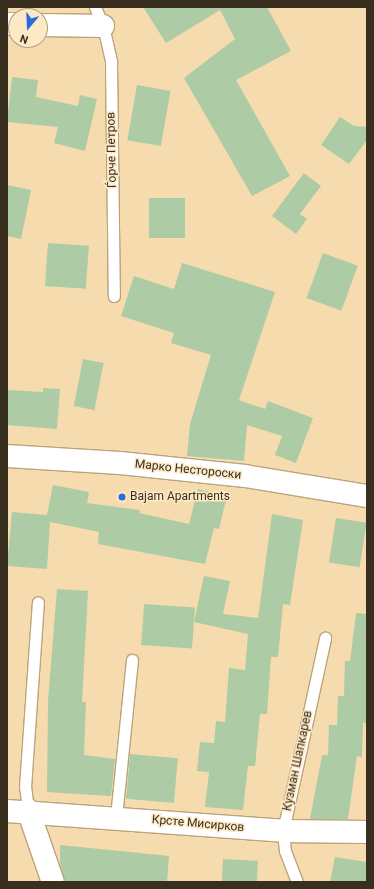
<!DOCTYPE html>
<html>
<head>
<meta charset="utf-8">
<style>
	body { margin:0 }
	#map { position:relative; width:374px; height:889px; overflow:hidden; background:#f6dbaf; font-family:Roboto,sans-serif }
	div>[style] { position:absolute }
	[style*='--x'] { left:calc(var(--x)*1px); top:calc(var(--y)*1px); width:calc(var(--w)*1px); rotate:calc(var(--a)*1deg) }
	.building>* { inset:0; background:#adcca5; transform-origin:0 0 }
	.roads { filter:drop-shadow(1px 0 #bda37a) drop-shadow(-1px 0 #bda37a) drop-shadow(0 1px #bda37a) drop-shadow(0 -1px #bda37a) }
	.lane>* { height:11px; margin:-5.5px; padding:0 5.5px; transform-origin:5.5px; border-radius:5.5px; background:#fff }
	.street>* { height:22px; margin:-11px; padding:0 11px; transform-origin:11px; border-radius:11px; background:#fff }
	.dots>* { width:11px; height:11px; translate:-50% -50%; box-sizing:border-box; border:2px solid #fee9c6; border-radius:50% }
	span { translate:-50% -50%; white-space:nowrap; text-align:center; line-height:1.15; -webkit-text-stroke:3px #fee9c6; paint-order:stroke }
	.street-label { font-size:12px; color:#392f1e }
	.poi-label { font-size:12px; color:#392f1e }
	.left { translate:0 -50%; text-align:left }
	.frame { position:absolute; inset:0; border:8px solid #392f1e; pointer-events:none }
	.north { position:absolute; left:8px; top:8px; width:40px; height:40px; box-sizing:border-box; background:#fee9c6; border:1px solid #af9f83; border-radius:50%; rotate:199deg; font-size:11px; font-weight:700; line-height:16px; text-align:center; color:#392f1e }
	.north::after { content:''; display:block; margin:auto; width:14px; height:18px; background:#286dda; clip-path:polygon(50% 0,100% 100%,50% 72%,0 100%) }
</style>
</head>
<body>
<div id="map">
	<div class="building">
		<div style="clip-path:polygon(143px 7px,267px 7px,291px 51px,236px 80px,290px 176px,252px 196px,184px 78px,235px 39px,220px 10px,166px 43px)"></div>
		<div style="clip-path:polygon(12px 77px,38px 80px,36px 97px,78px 106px,80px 95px,97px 99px,85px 151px,54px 143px,58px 127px,7px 122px)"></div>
		<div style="left:137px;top:85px;width:34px;height:56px;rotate:10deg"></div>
		<div style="clip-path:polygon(340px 117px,354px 126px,367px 127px,367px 140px,349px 164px,321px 145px)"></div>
		<div style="clip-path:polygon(304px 173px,321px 186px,300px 214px,307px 219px,296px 234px,272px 216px)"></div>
		<div style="clip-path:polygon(7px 185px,31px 190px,21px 239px,7px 236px)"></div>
		<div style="left:185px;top:198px;width:40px;height:36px;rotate:90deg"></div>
		<div style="left:48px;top:243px;width:41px;height:43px;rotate:4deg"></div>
		<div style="left:323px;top:253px;width:37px;height:48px;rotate:20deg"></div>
		<div style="clip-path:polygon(182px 263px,275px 292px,239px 400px,265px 409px,268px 401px,313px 418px,296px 463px,275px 455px,282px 436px,247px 425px,244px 461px,187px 456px,190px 424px,211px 355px,171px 343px,174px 333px,121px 316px,134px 276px,174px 289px)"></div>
		<div style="left:83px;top:359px;width:21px;height:48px;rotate:11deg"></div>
		<div style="clip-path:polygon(43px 388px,60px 389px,57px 429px,7px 425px,7px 390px,43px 392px)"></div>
		<div style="clip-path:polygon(53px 485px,89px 492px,87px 503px,140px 510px,139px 513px,189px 524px,198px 489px,227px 496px,219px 529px,214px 528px,205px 564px,98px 544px,99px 532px,50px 522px,47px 569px,7px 566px,12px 512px,47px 515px)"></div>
		<div style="clip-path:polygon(272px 514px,303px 520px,290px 605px,283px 604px,278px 657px,271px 657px,267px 714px,260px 714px,255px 766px,248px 766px,243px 810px,205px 807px,209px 772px,197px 771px,200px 742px,214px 743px,216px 721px,225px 722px,229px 668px,245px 670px,248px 634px,194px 622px,204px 576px,230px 581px,223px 614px,258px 618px)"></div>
		<div style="left:336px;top:518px;width:31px;height:45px;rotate:9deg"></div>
		<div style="clip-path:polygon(57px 589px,88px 591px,82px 702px,86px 702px,84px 755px,115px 759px,111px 796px,47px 792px,48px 701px)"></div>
		<div style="left:144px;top:604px;width:51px;height:41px;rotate:4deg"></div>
		<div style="clip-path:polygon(356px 613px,367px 614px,367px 723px,363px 723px,362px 757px,357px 756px,348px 819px,310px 819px,322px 755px,328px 755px,329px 725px,337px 725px,338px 696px,344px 696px,345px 661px,350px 661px)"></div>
		<div style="left:130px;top:754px;width:48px;height:45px;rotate:5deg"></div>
		<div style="clip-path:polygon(60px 845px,169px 856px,167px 882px,65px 882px,60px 863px)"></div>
		<div style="clip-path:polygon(335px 857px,367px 862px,367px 882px,330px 882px)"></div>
		<div style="left:223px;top:859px;width:35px;height:23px;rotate:3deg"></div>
	</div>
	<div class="roads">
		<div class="lane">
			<div style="--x:95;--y:7;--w:21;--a:67"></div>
			<div style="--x:103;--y:26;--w:37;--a:77"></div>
			<div style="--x:111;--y:62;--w:234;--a:89.3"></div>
			<div style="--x:28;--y:810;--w:23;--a:-97"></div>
			<div style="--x:25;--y:787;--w:185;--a:-86"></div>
			<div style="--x:116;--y:817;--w:158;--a:-84.2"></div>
			<div style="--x:297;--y:882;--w:33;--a:-111"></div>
			<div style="--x:285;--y:851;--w:20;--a:-96"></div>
			<div style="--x:283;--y:831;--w:198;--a:-77.7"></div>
		</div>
		<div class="street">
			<div style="--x:7;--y:24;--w:9;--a:0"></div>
			<div style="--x:40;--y:25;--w:63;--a:0.9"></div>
			<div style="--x:7;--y:456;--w:113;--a:3.5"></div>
			<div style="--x:120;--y:463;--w:126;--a:5.9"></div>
			<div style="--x:245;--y:476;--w:124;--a:9.3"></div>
			<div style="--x:28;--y:810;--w:76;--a:70.9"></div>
			<div style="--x:7;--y:811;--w:277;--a:4.1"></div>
			<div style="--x:283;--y:831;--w:84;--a:0.7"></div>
		</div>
	</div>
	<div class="dots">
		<div style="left:122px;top:497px;background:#286dda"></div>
	</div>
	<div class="street-label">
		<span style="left:112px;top:150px;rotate:-91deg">Ѓорче Петров</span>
		<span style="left:188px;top:470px;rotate:6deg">Марко Нестороски</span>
		<span style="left:298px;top:761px;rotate:-78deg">Кузман Шапкарев</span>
		<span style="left:198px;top:824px;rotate:5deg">Крсте Мисирков</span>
	</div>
	<div class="poi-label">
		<span class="left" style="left:130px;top:497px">Bajam Apartments</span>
	</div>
	<div class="frame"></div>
	<div class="north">N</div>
</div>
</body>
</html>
